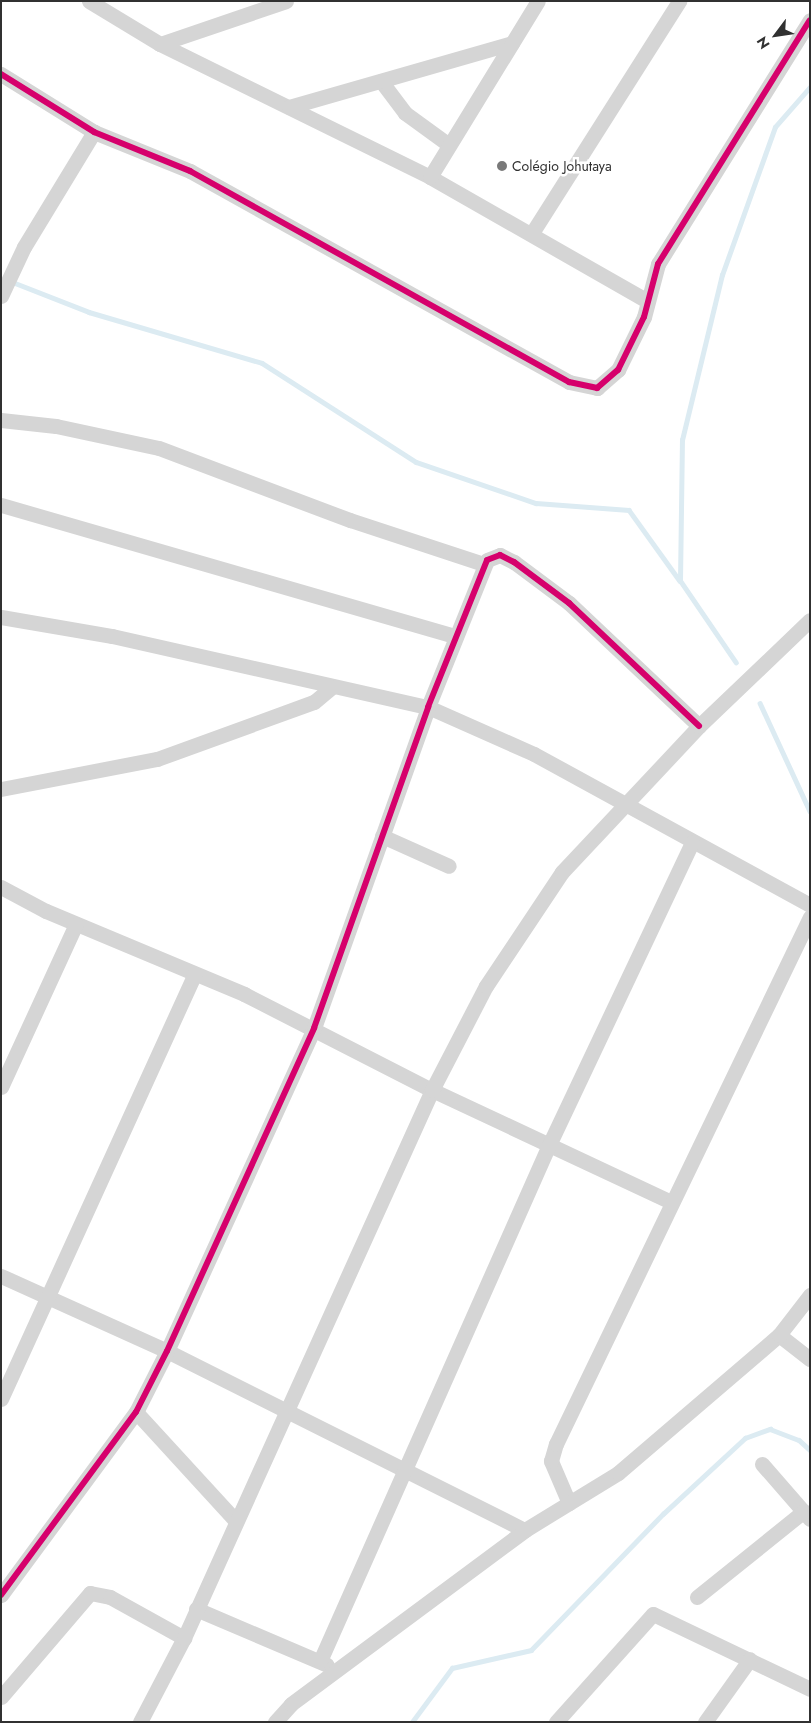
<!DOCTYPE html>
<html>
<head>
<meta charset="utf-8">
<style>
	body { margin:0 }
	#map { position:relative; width:811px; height:1723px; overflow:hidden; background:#fff; font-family:Jost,sans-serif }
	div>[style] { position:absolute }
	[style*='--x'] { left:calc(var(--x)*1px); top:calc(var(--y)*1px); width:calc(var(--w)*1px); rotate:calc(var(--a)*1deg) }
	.stream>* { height:4.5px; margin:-2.25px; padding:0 2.25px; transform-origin:2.25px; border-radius:2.25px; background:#dcebf2 }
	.street>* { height:15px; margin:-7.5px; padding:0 7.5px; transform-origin:7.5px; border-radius:7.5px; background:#d5d5d5 }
	.cycleway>* { height:6px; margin:-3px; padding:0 3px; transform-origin:3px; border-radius:3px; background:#d6006c }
	.dots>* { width:14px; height:14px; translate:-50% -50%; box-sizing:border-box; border:2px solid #fff; border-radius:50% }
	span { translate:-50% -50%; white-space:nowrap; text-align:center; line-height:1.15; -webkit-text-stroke:5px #fff; paint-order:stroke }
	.poi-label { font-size:14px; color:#313131 }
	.left { translate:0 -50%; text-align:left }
	.frame { position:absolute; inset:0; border:2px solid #313131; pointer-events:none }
	.north { position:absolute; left:751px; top:10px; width:50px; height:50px; -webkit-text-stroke:4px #fff; paint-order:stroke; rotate:239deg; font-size:14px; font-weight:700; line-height:20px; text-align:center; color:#313131 }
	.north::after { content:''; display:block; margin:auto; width:18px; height:22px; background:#313131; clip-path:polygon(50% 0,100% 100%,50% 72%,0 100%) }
</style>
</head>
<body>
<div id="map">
	<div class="stream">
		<div style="--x:10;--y:281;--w:85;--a:21.4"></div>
		<div style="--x:89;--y:312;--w:180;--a:16.4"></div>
		<div style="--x:262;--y:363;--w:183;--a:32.7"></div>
		<div style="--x:416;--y:462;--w:127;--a:18.9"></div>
		<div style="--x:536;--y:503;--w:93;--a:4.3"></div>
		<div style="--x:629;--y:510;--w:87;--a:54.3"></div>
		<div style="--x:736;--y:663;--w:99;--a:-124.3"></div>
		<div style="--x:680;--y:581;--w:141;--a:-89.2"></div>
		<div style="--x:682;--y:440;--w:170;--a:-76.4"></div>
		<div style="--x:722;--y:275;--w:157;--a:-70.3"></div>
		<div style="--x:775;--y:127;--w:53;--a:-48.8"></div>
		<div style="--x:760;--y:703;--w:119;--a:65.2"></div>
		<div style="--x:412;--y:1722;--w:67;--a:-53.5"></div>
		<div style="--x:452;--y:1668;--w:81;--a:-12.8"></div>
		<div style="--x:531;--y:1650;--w:190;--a:-45.9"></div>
		<div style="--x:663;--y:1514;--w:112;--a:-42.8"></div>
		<div style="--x:745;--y:1438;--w:27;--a:-20"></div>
		<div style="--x:770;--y:1429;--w:31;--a:21"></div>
		<div style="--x:799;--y:1440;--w:15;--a:42"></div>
	</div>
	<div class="street">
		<div style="--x:89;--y:1;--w:83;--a:31.2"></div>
		<div style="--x:160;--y:44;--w:301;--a:26.2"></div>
		<div style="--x:430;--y:177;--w:249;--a:29.7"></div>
		<div style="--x:160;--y:44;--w:133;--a:-18.8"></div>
		<div style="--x:1;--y:74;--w:110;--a:31.9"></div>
		<div style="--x:94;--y:132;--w:104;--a:22.1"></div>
		<div style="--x:190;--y:171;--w:434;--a:29.1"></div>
		<div style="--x:569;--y:382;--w:29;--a:12"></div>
		<div style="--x:597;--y:388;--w:28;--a:-41"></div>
		<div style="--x:618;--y:370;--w:59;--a:-63.9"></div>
		<div style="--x:644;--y:317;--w:55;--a:-75.2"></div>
		<div style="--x:658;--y:264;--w:287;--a:-58.1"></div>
		<div style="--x:381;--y:81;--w:40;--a:53"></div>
		<div style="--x:405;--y:113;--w:54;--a:36"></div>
		<div style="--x:289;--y:107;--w:232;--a:-16"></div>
		<div style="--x:430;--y:177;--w:206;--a:-58.5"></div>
		<div style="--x:532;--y:233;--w:275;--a:-57.6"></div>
		<div style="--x:1;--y:296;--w:54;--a:-64.9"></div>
		<div style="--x:24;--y:247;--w:135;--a:-58.7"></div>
		<div style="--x:1;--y:420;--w:55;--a:6.2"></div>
		<div style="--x:56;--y:426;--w:105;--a:12.1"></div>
		<div style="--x:159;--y:448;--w:204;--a:20.7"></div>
		<div style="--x:350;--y:520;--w:141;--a:18.2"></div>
		<div style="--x:1;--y:505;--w:473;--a:16.1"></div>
		<div style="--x:1;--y:617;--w:113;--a:9.7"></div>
		<div style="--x:112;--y:636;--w:324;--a:12.7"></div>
		<div style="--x:428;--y:707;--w:116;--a:23.9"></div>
		<div style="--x:534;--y:754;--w:315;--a:28.7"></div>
		<div style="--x:1;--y:789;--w:159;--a:-10.9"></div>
		<div style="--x:157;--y:759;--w:167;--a:-20"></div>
		<div style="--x:314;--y:702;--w:23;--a:-40"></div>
		<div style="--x:382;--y:836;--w:73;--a:24.1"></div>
		<div style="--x:1;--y:887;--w:51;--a:28.1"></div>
		<div style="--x:46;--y:911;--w:215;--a:22.7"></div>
		<div style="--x:244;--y:994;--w:211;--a:27.1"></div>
		<div style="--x:432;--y:1090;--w:264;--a:25.1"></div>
		<div style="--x:1;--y:1087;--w:179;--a:-65.3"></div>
		<div style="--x:1;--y:1276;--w:182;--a:24.3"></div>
		<div style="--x:167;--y:1351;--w:400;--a:26.6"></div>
		<div style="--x:779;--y:1335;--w:39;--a:38"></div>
		<div style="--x:1;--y:1399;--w:467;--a:-65.5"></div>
		<div style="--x:136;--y:1412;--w:147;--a:47.5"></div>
		<div style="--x:762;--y:1464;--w:73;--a:48.9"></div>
		<div style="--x:569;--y:1503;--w:46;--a:-113.2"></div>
		<div style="--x:551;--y:1461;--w:18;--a:-74"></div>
		<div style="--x:556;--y:1444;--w:585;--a:-64.27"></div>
		<div style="--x:1;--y:1595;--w:227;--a:-53.6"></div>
		<div style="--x:136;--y:1412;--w:68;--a:-63.1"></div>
		<div style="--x:167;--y:1351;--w:355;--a:-65.5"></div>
		<div style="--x:314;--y:1028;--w:341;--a:-70.4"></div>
		<div style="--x:428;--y:707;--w:158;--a:-68.1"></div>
		<div style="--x:487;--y:560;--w:14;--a:-21"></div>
		<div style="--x:500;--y:555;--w:16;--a:27"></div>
		<div style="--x:514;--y:562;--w:69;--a:36.7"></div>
		<div style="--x:569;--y:603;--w:179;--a:43.4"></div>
		<div style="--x:697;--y:1597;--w:137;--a:-38.8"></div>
		<div style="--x:196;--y:1609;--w:142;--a:23.1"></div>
		<div style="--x:320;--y:1661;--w:565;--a:-66.07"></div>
		<div style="--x:549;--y:1145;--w:335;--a:-64.7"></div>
		<div style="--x:1;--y:1697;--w:137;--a:-49.4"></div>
		<div style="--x:90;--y:1593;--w:20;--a:11"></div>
		<div style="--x:110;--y:1597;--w:85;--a:29"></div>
		<div style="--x:140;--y:1722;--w:95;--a:-62.4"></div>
		<div style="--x:184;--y:1638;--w:602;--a:-65.65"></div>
		<div style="--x:432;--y:1090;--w:117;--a:-62.6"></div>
		<div style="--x:486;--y:986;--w:137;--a:-56.3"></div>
		<div style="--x:562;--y:872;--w:200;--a:-46.8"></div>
		<div style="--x:699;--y:726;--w:153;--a:-43.7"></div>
		<div style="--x:275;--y:1722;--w:24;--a:-48"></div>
		<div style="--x:291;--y:1704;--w:292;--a:-36.6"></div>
		<div style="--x:525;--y:1530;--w:109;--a:-31.5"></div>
		<div style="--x:618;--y:1473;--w:212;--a:-40.6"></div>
		<div style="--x:779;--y:1335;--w:51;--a:-52.2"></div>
		<div style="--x:556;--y:1722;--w:145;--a:-48.1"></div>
		<div style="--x:653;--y:1614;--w:174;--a:25.5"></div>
		<div style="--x:705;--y:1722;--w:77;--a:-54.5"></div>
	</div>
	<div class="cycleway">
		<div style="--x:1;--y:74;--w:110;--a:31.9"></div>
		<div style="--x:94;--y:132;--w:104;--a:22.1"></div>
		<div style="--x:190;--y:171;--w:434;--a:29.1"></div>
		<div style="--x:569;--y:382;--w:29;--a:12"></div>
		<div style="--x:597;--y:388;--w:28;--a:-41"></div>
		<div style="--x:618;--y:370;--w:59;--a:-63.9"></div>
		<div style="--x:644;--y:317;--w:55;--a:-75.2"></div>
		<div style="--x:658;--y:264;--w:287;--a:-58.1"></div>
		<div style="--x:1;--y:1595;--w:227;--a:-53.6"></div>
		<div style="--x:136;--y:1412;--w:68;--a:-63.1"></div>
		<div style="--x:167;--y:1351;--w:355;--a:-65.5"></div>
		<div style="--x:314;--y:1028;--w:341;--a:-70.4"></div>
		<div style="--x:428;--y:707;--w:158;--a:-68.1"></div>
		<div style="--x:487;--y:560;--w:14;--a:-21"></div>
		<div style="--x:500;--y:555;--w:16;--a:27"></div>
		<div style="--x:514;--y:562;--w:69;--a:36.7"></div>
		<div style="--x:569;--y:603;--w:179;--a:43.4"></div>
	</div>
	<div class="dots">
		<div style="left:502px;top:166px;background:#797979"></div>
	</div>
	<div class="poi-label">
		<span class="left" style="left:512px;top:166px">Colégio Johutaya</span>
	</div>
	<div class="frame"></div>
	<div class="north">N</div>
</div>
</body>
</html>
